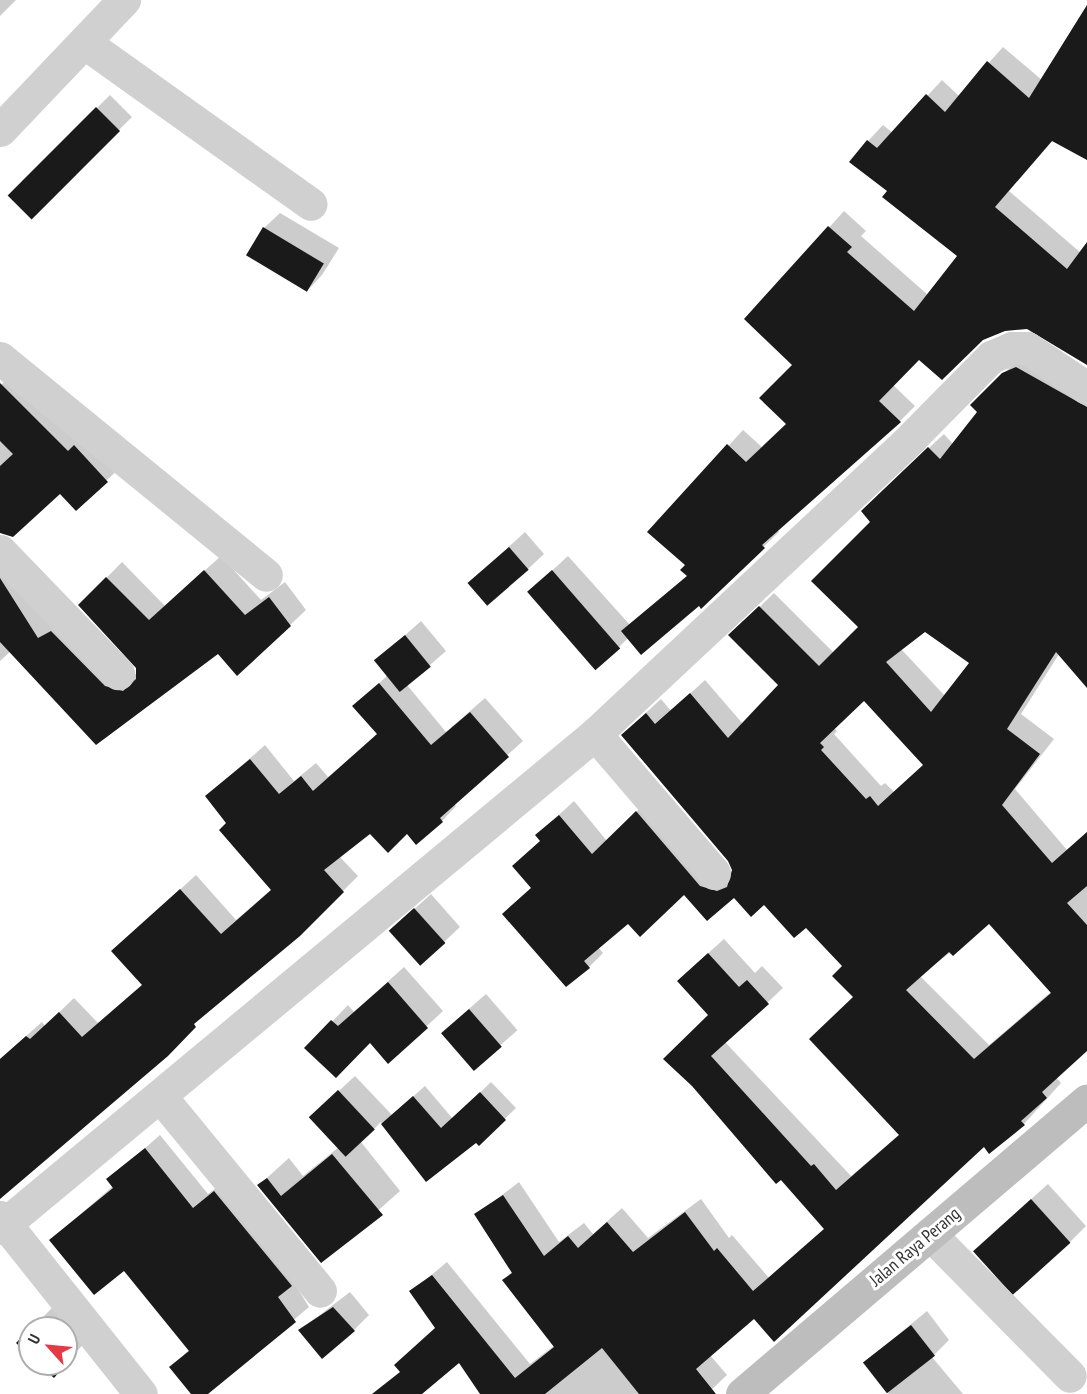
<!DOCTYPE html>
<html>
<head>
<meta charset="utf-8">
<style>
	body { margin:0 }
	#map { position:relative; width:1087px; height:1394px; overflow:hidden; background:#fff; font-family:"PT Sans Narrow",sans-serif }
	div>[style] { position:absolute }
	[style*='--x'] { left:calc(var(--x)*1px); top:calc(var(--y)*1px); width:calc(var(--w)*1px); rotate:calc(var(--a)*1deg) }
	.shadow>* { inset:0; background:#0003; transform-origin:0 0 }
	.building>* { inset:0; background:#1a1a1a; transform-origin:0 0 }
	.minor>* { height:33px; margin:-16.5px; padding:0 16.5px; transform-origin:16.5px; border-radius:16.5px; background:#d0d0d0 }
	.tertiary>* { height:33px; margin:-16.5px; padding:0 16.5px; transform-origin:16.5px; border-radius:16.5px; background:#d0d0d0 }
	.secondary>* { height:33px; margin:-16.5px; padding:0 16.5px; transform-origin:16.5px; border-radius:16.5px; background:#bdbdbd }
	span { translate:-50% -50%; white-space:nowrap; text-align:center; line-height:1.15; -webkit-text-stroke:6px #fff; paint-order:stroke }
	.street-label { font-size:18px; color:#333 }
	.north { position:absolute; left:18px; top:1316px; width:60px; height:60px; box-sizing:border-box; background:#fff; border:2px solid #adadad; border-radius:50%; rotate:297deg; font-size:16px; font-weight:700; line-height:24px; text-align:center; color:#333 }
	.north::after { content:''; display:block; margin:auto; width:21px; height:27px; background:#e63946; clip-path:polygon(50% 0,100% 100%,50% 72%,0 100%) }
</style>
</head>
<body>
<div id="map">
	<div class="shadow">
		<div style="clip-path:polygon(0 0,16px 0,0 16px)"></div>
		<div style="clip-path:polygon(1087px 14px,1087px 158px,1053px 140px,1009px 191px,1081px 253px,1087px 245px,1087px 362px,1027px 328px,1005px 329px,919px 358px,893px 385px,915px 406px,900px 421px,777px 529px,779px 532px,701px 607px,699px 604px,628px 638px,619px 647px,545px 577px,568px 556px,630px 625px,688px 575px,687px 565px,649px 532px,743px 430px,763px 448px,788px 424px,794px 365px,746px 319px,844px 211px,866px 231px,861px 236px,928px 295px,959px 256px,889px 191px,868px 141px,883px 125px,893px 133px,942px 80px,959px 96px,1003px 47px,1042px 80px)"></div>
		<div style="left:110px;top:95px;width:31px;height:142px;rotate:45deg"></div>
		<div style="clip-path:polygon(280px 213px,339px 248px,322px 275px,307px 291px,264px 228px)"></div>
		<div style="clip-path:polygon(evenodd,1018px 359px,1087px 387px,1087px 670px,1059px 654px,1021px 714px,1054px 739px,1015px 789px,1067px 850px,1087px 832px,1087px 1049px,1056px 1077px,1061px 1083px,1024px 1124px,984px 1145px,754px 1316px,710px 1355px,727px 1375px,707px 1394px,482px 1394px,411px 1292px,447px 1262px,530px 1364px,555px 1345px,504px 1280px,513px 1271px,476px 1215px,519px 1182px,559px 1242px,584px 1223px,593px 1234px,622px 1208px,648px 1238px,701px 1199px,729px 1238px,732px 1235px,769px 1278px,825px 1228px,693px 1085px,710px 1015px,694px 966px,724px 939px,755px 973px,762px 966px,783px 988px,725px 1042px,851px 1176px,900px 1134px,844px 966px,806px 926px,764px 903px,734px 895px,684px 893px,628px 922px,598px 947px,603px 953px,589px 967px,504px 914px,532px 887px,541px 840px,537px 835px,574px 801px,607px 841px,651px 797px,715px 871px,732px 877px,734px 870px,637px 721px,661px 699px,671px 711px,705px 680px,743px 724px,781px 685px,745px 621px,774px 593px,834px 653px,860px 627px,877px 496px,944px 434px,953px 444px,979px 412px,972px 405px,1018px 359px,925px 630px,971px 662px,945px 696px,901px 649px,925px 630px,1018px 359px,864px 699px,925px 765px,894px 792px,885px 783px,881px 786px,834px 734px,837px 731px,834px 728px,864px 699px,1018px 359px,989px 922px,1052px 991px,989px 1045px,920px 976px,989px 922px)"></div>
		<div style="clip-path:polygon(17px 369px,123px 465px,76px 509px,61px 492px,0 511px,0 386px)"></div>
		<div style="clip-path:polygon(525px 532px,544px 554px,528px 569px,469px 583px)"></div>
		<div style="clip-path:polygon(0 543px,128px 676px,136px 674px,138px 667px,80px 605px,122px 562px,165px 606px,221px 556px,261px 600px,285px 582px,306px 610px,290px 625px,218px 652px,97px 743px,11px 651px,0 661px)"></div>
		<div style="clip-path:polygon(421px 621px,446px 651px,407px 685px,446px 732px,485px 698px,523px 741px,454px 803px,456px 806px,442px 821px,407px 832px,370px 832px,339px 856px,358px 876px,299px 935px,209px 1010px,20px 1182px,0 1167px,0 1059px,42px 1022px,45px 1026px,74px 998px,98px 1023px,143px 984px,128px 937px,196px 875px,236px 920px,272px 889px,207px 796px,265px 745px,294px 781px,316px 763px,328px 777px,378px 734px,354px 706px,388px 675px,376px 661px)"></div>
		<div style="clip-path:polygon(431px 894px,460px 927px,444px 942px,390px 931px)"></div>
		<div style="clip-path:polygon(404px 967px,443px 1011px,388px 1062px,370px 1041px,307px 1048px,348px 1005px,354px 1012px)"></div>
		<div style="left:486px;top:994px;width:48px;height:58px;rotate:49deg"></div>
		<div style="clip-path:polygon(355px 1076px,392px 1115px,425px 1086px,453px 1119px,491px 1082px,516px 1108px,479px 1144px,476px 1141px,426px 1180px,381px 1122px,361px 1142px,400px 1191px,321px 1261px,259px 1185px,289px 1158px,303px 1176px,339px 1147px,327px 1102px)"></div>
		<div style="clip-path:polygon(160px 1135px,208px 1194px,229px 1178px,309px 1307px,206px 1394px,193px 1394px,171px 1367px,190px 1349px,124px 1269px,51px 1240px,113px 1186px,108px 1180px)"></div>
		<div style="clip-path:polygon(1048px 1184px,1086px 1226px,1070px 1242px,991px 1235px)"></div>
		<div style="clip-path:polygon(350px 1292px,369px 1315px,354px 1330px,300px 1330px)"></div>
		<div style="clip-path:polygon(53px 1307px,88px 1339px,66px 1363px,66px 1328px,32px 1328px)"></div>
		<div style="clip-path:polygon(927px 1311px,949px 1340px,932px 1357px,963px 1394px,889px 1394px,865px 1362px)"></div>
	</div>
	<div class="building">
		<div style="clip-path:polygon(1087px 5px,1087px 160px,1052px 141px,995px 207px,1067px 269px,1087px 242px,1087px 365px,1027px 329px,1005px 331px,983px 340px,942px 380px,919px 360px,879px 401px,901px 422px,762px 545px,765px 548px,701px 609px,699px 606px,641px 655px,621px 631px,687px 576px,680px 570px,685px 565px,647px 532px,727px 444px,746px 462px,786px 424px,759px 398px,792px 365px,744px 319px,828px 226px,852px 247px,847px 252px,914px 311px,957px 256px,882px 197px,887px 191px,849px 162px,867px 140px,877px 148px,926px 94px,945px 112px,987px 61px,1029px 98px)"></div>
		<div style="left:96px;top:107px;width:34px;height:125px;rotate:45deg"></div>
		<div style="left:263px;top:227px;width:71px;height:33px;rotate:31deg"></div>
		<div style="clip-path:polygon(evenodd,1016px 367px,1087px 407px,1087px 688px,1056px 652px,1007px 729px,1040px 754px,1002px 805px,1052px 863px,1087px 832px,1087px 886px,1067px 903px,1087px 925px,1087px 1051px,1042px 1092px,1047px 1098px,1021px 1121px,1025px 1125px,989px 1154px,984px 1147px,774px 1342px,754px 1319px,696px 1369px,716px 1394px,639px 1394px,602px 1348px,545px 1394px,480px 1394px,459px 1363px,422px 1394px,372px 1394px,400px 1372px,394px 1365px,435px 1328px,409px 1291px,432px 1275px,515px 1378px,554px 1347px,502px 1280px,512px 1273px,474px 1214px,503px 1195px,544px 1256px,568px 1236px,578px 1248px,607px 1222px,633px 1252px,685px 1212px,714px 1251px,717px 1248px,753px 1291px,824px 1229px,781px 1180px,776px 1184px,692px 1086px,663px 1059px,708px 1015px,677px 981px,708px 953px,739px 987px,747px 980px,769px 1004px,711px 1056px,811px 1166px,814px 1164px,836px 1190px,899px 1135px,809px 1039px,853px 997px,832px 976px,842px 966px,806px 928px,794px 938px,764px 905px,751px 917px,734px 898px,707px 921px,684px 895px,640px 937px,628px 924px,584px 961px,590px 968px,566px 987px,502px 914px,531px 888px,512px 866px,540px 841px,535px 835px,559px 815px,592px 854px,636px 811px,700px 886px,717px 891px,727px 887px,732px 870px,728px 861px,621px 735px,646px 713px,655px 724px,690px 693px,728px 738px,778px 685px,728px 635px,759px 606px,819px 666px,858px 627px,811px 581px,870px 522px,861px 511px,928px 447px,940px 459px,977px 412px,970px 405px,1002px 373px,1016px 367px,925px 632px,969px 663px,931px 712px,886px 662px,925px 632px,1016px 367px,864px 701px,923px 765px,878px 806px,870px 796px,866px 799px,821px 750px,824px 747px,820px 743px,864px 701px,1016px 367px,989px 924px,1051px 993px,974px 1059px,906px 990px,949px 952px,953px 956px,989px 924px)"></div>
		<div style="clip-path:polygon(0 383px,68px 451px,74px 445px,108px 482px,76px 511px,60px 494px,13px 537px,0 533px,0 466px,13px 454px,0 441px)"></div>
		<div style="left:509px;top:547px;width:30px;height:55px;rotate:49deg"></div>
		<div style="clip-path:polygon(204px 570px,245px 615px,269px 597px,291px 626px,237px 676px,218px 654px,96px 745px,0 642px,0 578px,38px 638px,51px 631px,105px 686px,123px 691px,136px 679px,136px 668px,78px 605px,106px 577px,149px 620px)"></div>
		<div style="left:552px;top:570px;width:104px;height:33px;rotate:49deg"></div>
		<div style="left:405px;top:635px;width:41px;height:40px;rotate:51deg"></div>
		<div style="clip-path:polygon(379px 683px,431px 745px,470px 712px,509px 757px,440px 818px,443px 822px,416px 845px,407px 834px,388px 853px,370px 834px,324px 870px,344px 892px,300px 936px,194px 1024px,196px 1027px,168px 1056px,0 1199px,0 1059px,26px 1036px,30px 1039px,59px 1012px,82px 1037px,142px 985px,111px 951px,180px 889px,221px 934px,271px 890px,219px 830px,226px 823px,205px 796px,250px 759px,279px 794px,301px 776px,313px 791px,377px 734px,352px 706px)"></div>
		<div style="left:414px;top:908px;width:47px;height:34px;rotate:48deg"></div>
		<div style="clip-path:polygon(388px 982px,428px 1028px,388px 1064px,370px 1043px,336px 1078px,304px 1048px,331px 1020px,338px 1026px)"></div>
		<div style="left:469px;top:1009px;width:50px;height:37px;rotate:49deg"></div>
		<div style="left:338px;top:1090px;width:54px;height:40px;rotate:47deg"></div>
		<div style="clip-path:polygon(480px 1092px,506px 1120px,479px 1146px,476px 1143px,426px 1182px,381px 1124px,413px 1096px,441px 1128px)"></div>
		<div style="clip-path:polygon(145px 1148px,193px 1208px,214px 1191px,292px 1286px,278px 1297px,296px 1322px,208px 1394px,191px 1394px,169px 1367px,189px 1351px,124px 1271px,94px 1295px,49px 1240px,113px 1188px,106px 1179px)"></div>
		<div style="clip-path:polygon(332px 1154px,383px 1215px,321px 1263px,257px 1185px,267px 1178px,281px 1196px)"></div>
		<div style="left:1031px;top:1199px;width:59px;height:78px;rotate:48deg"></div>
		<div style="clip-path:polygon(333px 1307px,355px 1331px,322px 1359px,298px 1330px)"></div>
		<div style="left:911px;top:1325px;width:39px;height:61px;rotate:52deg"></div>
		<div style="clip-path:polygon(30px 1328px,30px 1356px,16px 1343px)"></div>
		<div style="clip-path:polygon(66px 1349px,73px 1356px,54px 1378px,38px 1364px,66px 1364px)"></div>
	</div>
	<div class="minor">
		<div style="--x:85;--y:43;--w:277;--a:35.5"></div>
		<div style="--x:0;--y:130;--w:180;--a:-46.4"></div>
		<div style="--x:0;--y:358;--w:343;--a:39.2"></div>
		<div style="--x:0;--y:551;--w:170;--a:46"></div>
		<div style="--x:595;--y:734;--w:183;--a:49.4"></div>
		<div style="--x:160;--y:1096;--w:252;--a:50.6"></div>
		<div style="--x:0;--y:1228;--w:773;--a:-39.7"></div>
		<div style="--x:595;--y:734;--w:434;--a:-43.1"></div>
		<div style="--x:912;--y:437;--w:112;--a:-45.4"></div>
		<div style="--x:991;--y:357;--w:23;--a:-23"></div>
		<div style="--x:1012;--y:348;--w:15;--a:0"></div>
		<div style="--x:1027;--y:348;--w:72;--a:33.7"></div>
		<div style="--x:930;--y:1234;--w:199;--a:45.4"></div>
	</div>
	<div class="tertiary">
		<div style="--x:0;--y:1217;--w:226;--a:51.5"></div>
	</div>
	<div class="secondary">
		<div style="--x:742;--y:1394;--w:453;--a:-40.4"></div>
	</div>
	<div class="street-label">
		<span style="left:915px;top:1247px;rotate:-40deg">Jalan Raya Perang</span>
	</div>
	<div class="north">U</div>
</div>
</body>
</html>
